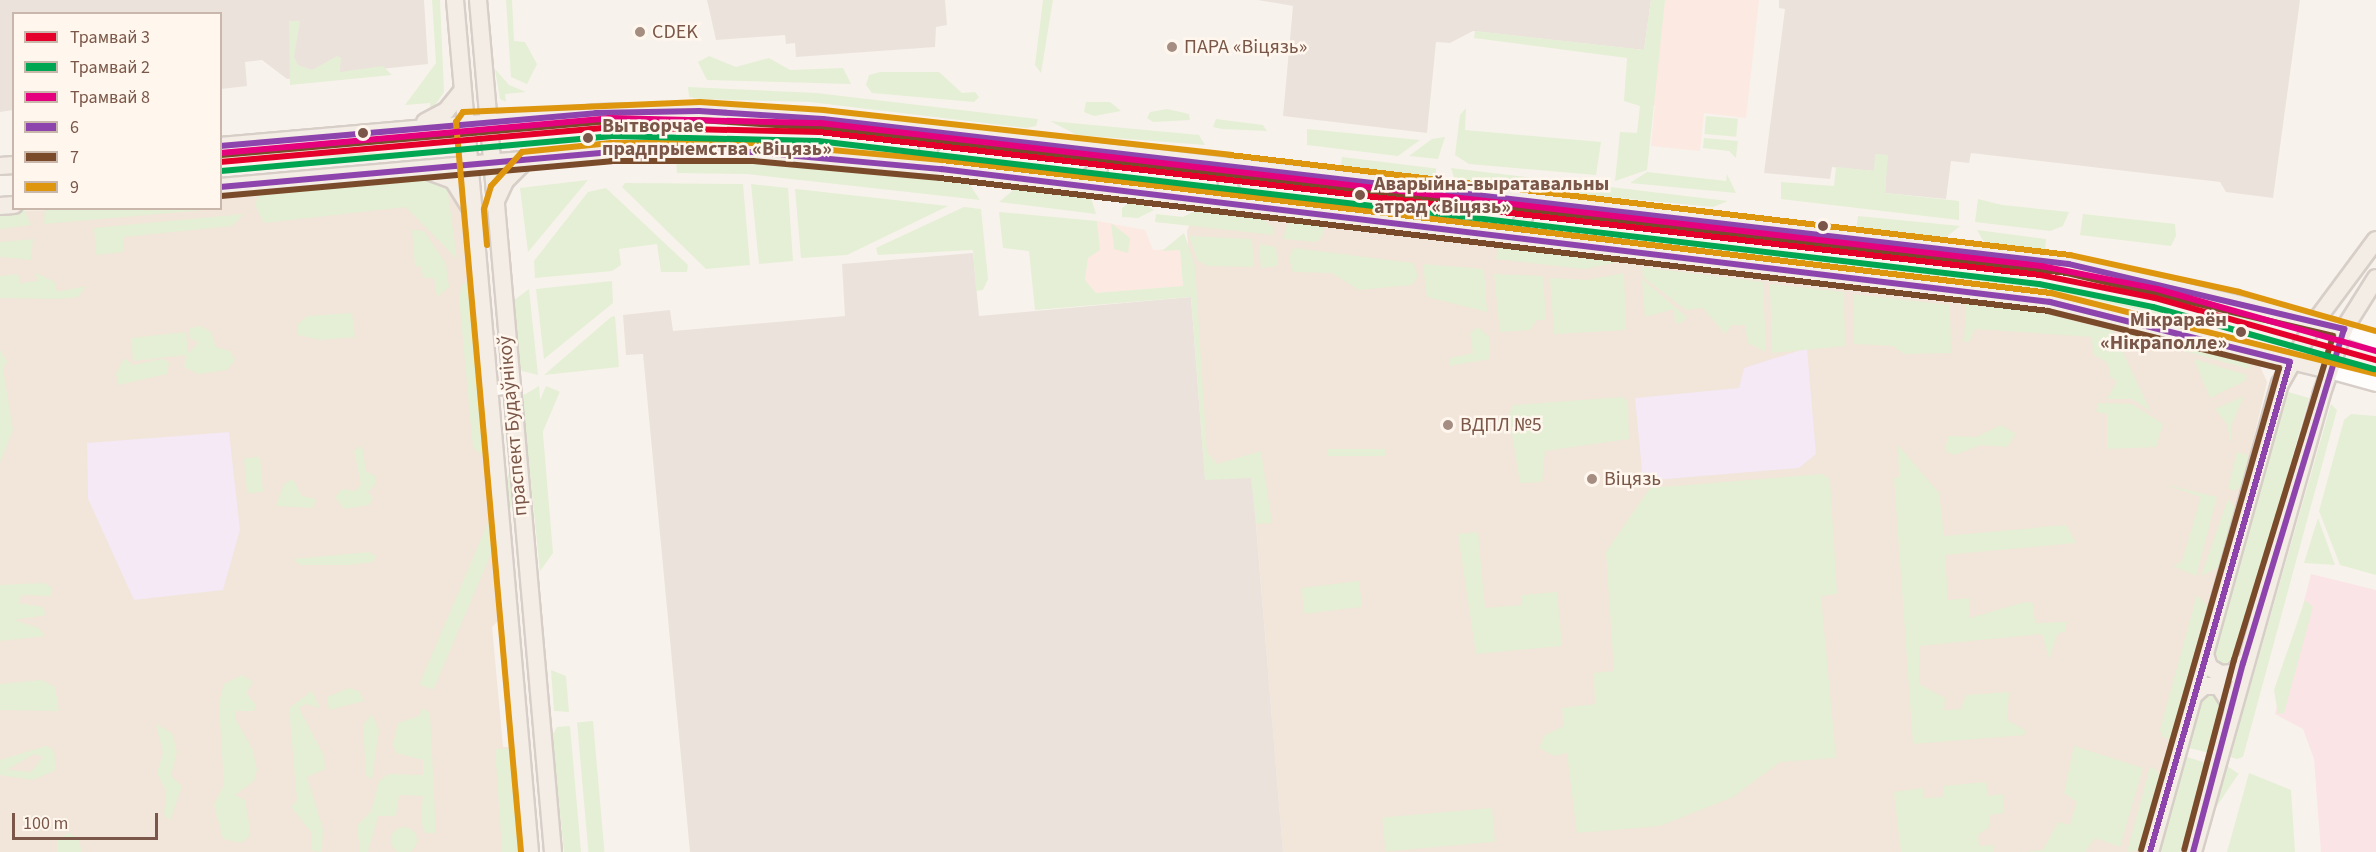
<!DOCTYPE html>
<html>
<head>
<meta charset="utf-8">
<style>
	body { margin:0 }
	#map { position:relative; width:2376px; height:852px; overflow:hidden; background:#f8f2ec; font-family:"Source Sans 3",sans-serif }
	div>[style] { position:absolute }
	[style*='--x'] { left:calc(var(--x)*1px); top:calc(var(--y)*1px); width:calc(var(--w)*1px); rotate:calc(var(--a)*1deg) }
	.residential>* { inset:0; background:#f2e5d9 }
	.commercial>* { inset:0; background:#fce9e2 }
	.industrial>* { inset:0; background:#ebe2dc }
	.education>* { inset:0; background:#f4e9f4 }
	.medical>* { inset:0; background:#fae4e5 }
	.green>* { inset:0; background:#e5efd5; transform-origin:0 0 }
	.round { border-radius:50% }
	.roads { filter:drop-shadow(2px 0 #d7cec8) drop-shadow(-2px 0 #d7cec8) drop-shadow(0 2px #d7cec8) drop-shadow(0 -2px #d7cec8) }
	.street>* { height:10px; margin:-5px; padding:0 5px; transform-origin:5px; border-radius:5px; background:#fefdfc }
	.secondary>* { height:15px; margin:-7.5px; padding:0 7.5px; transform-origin:7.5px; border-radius:7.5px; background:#fefdfc }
	.primary>* { height:16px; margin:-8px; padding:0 8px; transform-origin:8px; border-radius:8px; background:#f3ede5 }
	.bus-1>* { height:6px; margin:-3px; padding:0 3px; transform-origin:3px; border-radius:3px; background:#8e44ad }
	.bus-2>* { height:6px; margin:-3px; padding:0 3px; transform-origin:3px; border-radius:3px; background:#7a4b2a }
	.bus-3>* { height:6px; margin:-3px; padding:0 3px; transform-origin:3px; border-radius:3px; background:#de960e }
	.tram-1>* { height:6px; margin:-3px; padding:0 3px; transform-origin:3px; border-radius:3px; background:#e4002b }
	.tram-2>* { height:6px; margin:-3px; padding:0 3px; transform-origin:3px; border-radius:3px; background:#00a651 }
	.tram-3>* { height:6px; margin:-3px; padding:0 3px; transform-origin:3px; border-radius:3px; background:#e5007d }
	.dots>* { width:16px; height:16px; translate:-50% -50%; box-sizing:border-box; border:3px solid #fff7ee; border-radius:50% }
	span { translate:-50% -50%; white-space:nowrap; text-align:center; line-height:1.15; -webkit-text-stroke:5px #fff7ee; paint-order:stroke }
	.poi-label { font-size:20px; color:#7a5748 }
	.left { translate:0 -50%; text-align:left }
	.stop-label { font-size:20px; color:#7a5748; font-weight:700 }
	.right { translate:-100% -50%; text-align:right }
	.street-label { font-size:20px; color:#7a5748 }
	.legend { position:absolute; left:12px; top:12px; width:210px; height:198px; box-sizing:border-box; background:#fff7ee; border:2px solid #cab7ac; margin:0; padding:8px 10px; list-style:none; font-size:18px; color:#7a5748 }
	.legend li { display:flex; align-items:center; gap:12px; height:30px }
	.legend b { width:30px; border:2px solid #cab7ac }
	.scale { position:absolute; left:12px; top:813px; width:146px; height:27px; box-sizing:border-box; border:3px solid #7a5748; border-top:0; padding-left:8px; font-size:18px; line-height:21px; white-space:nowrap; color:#7a5748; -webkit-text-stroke:4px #fff7ee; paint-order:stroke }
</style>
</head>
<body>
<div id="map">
	<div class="residential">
		<div style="clip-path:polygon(446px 178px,465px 208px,467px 230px,499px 620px,492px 627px,503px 747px,512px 747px,521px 852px,0 852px,0 211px,220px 208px,221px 191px)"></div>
		<div style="clip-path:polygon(1195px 211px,2020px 304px,2259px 364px,2267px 382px,2242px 486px,2142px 852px,1283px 852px,1256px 524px,1205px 480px,1187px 231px)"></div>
	</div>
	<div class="commercial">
		<div style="clip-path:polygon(1665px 0,1759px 0,1746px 118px,1704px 113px,1700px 151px,1651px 146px,1655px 105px,1650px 104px)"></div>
		<div style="clip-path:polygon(1097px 221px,1145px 230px,1153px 250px,1180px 249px,1183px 286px,1096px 293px,1085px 280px,1088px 258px,1100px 250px)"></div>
	</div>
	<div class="industrial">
		<div style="clip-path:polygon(0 0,424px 0,428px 64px,287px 79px,262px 60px,245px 62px,247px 86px,221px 89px,220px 14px,14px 14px,13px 110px,0 112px)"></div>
		<div style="clip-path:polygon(707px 0,945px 0,947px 25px,936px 27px,935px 47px,796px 57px,795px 43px,786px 44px,785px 35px,716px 40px)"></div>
		<div style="clip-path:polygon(1258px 0,1651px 0,1644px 50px,1473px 31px,1450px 43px,1436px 42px,1427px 133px,1283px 116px,1293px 6px)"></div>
		<div style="clip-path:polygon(1779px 0,2300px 0,2273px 198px,2226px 192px,2220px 182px,1971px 153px,1969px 163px,1951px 161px,1946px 199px,1885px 193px,1887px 155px,1874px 171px,1832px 167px,1830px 179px,1764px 173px,1785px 9px,1779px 8px)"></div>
		<div style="clip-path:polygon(973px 253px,979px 316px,1191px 297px,1205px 479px,1252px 477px,1283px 852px,690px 852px,643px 354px,626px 355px,623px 315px,670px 310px,673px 331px,845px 316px,842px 264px)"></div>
	</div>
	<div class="education">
		<div style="clip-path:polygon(1807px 348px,1816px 454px,1799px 468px,1643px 481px,1635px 398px,1739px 388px,1744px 368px)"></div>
		<div style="clip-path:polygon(229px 432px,240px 530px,223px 590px,134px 600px,88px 499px,87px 443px)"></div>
	</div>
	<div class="medical">
		<div style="clip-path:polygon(2311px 574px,2376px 590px,2376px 852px,2321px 852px,2314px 759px,2303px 729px,2275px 714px)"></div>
	</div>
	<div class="green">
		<div style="clip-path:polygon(432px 0,440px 0,444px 92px,431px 111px,430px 103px,405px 105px,436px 63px)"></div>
		<div style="clip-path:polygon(506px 0,512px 0,514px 41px,525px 42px,537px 64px,527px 84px,511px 77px)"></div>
		<div style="clip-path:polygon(1043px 0,1053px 0,1041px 73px,1035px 65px)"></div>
		<div style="clip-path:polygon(1651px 0,1665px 0,1647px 170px,1615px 181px,1620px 132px,1637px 133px,1640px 106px,1624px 101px,1627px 58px,1474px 38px,1475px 31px,1644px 50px)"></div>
		<div style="clip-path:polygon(289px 21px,300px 21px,294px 57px,298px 65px,312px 70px,337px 56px,341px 58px,340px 72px,383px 66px,392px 75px,290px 85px)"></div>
		<div style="clip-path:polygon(709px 56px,736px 67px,769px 58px,790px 70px,843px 68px,851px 84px,707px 80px,698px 62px)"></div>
		<div style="clip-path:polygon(495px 69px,509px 85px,526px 92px,505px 94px,506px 102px,500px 99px)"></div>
		<div style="clip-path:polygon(880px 72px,939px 72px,962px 93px,975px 92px,979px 97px,974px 102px,872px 93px,866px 85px,869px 75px)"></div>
		<div style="clip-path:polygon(688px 87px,816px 93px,1038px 119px,1036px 126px,1027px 128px,810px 102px,699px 99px,689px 97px)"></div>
		<div style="clip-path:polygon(1086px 102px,1110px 102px,1121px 111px,1094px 116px,1084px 112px)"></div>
		<div style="clip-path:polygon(1466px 108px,1465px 130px,1601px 142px,1596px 175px,1469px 164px,1455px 155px,1460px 115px)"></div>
		<div style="clip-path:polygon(1167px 109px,1189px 114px,1190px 120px,1153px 122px,1147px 118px,1150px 112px)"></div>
		<div style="left:1706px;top:116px;width:32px;height:18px;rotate:5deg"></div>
		<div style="clip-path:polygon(690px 118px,810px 124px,927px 138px,924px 142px)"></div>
		<div style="clip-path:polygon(1216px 119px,1263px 125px,1267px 131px,1222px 129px,1213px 127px)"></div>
		<div style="clip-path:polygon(1050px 121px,1199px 135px,1205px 145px,1077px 135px)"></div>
		<div style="clip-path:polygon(1307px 129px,1420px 140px,1398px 156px,1307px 145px)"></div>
		<div style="clip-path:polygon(689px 134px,808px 140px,922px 153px,924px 158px)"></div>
		<div style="clip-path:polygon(1445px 137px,1438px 159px,1409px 156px,1432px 139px)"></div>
		<div style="clip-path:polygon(397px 138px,398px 142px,221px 159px,221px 154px)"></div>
		<div style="clip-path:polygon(942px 138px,1085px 155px,1090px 162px,937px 143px)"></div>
		<div style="clip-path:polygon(1704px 138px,1738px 141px,1736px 158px,1729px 151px,1703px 148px)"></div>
		<div style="left:399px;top:153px;width:4px;height:179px;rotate:90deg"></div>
		<div style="clip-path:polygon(934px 154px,1089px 172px,1082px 177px,938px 159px)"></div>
		<div style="clip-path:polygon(1875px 154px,1888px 155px,1885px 193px,1959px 201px,1959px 220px,1781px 199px,1781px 182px,1834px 186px,1836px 167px,1874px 171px)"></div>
		<div style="left:1342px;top:157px;width:95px;height:12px;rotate:7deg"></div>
		<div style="clip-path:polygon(676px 158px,747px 158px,968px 182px,980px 200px,747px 174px,677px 173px)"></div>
		<div style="left:1113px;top:158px;width:108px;height:8px;rotate:6deg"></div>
		<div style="clip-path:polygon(1451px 168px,1728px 201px,1713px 207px,1465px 183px,1455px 181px)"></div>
		<div style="clip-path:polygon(1647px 172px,1726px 181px,1727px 174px,1736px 193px,1630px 183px)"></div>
		<div style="left:1109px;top:174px;width:110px;height:6px;rotate:7deg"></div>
		<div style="clip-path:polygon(446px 178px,457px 259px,406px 207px,264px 223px,255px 205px,261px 188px)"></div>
		<div style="clip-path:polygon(588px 180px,528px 252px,520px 188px)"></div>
		<div style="clip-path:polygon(625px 183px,743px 184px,750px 265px,706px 269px,622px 187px)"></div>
		<div style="clip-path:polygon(751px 184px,788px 188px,793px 261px,759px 264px)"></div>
		<div style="clip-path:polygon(606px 188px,688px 265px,687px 272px,661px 272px,657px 244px,619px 249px,621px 265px,612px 271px,535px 278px,534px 261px,588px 192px)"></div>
		<div style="clip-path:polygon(1016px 188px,1091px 198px,1096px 214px,999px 202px)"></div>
		<div style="clip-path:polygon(795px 189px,796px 189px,948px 206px,847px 255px,801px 258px)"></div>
		<div style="clip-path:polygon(1411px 193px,1514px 203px,1521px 212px,1410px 200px)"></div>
		<div style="clip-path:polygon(1978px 199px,2002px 205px,2069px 212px,2063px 226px,2050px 231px,1975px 222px)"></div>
		<div style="clip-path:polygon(1132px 201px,1141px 202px,1154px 210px,1138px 218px,1122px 217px,1122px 208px)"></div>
		<div style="clip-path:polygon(1337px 202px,1519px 221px,1512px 227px,1336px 207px)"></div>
		<div style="clip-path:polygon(964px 207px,981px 209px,988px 279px,983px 290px,976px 291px,973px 250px,878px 255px,876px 248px)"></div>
		<div style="clip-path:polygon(24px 209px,31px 225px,0 229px,0 211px)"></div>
		<div style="clip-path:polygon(45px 209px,45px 208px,216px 209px,44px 224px)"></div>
		<div style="clip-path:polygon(1541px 209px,1846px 244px,1846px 249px,1534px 214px)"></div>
		<div style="clip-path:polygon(1195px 211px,1259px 217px,1273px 227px,1274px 235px,1155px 222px,1156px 214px,1183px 217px)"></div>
		<div style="clip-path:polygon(999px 212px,1097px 221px,1100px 250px,1088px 258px,1085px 280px,1096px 293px,1183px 286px,1180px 250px,1162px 251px,1184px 233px,1195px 266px,1207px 452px,1217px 464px,1261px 451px,1272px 523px,1256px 524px,1251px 478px,1205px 480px,1191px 297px,1035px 310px,1029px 251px,1003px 248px)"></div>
		<div style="clip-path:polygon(244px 214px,232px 226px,123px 237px,124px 252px,96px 255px,94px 228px)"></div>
		<div style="clip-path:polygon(2083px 214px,2175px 224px,2176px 236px,2171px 246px,2080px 235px)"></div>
		<div style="clip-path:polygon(1858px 216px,1960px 226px,1944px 239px,1856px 230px)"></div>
		<div style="clip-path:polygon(1288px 222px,1324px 227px,1322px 237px,1316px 242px,1283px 239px)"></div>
		<div style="clip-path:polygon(1111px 223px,1130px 238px,1128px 253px,1114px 249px)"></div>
		<div style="clip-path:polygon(1533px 223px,1844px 261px,1844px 266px,1541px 231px)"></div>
		<div style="clip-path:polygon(412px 230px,424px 231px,446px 264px,449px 287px,437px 297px,434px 278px,424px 278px,420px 266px,415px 267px)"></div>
		<div style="clip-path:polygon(1977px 230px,2046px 239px,2045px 252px,1985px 244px)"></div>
		<div style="clip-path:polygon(1189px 236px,1252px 239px,1254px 267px,1208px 266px,1198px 261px)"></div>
		<div style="clip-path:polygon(33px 239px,31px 260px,0 257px,0 242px)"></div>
		<div style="clip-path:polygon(1259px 244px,1276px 247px,1278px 266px,1261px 268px)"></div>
		<div style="clip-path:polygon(1854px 245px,2070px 272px,2265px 319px,2263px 325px,2069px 276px,1853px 250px)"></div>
		<div style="clip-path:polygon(1499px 246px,1622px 257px,1623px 261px,1585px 269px,1496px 259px)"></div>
		<div style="clip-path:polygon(1294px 248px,1413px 263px,1418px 276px,1412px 285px,1359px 290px,1332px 273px,1293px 272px,1289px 258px)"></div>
		<div style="clip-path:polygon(1852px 262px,2052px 285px,2202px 319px,2201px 324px,2068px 294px,1852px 268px)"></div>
		<div style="clip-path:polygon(1423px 264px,1484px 269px,1487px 312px,1427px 297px)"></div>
		<div style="clip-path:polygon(1642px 267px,1763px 282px,1766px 352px,1748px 343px,1745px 325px,1732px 325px,1725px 334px,1703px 308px,1686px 310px,1643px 277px)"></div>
		<div style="clip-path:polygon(36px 273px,55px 282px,57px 292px,86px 286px,78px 297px,59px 299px,0 298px,0 276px,18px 274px,20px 283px,37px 281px)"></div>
		<div style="clip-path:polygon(1624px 273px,1626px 330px,1554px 334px,1550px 278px,1587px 280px)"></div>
		<div style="clip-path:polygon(1494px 274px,1543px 276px,1546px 320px,1537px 320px,1530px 330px,1500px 332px)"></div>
		<div style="clip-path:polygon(1642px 279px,1687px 317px,1682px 323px,1675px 323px,1674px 309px,1645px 317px)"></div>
		<div style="clip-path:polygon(470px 281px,477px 306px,485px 457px,473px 448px,459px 297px,462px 285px)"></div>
		<div style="clip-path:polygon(612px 281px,613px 303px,544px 359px,536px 289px)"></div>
		<div style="clip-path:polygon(1770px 284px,1844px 292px,1845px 346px,1772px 353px)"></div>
		<div style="clip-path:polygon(529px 289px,538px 375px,522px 371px,518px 362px,513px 301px)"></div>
		<div style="clip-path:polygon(1853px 294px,1950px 305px,1951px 353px,1904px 354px,1893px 346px,1854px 344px)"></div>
		<div style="clip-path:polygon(1966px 301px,2019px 307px,2113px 331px,2151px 412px,2132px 399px,2107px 399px,2117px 381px,2110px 377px,2108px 363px,2093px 354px,2092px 337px,1975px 329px,1969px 342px,1964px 342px)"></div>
		<div style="clip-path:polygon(352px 313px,355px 337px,320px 340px,298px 335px,297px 325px,307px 316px)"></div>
		<div style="clip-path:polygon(615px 316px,619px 367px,544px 375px,611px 317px)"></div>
		<div style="clip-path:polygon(200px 326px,211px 332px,216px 347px,230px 351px,235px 360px,227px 370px,198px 374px,184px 367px,186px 355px,133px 361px,131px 338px,186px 332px,188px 353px,199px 343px,190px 338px,190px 328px)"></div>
		<div style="clip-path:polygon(1478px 327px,1489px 337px,1490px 359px,1449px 366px,1450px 358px,1473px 353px,1470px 333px)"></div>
		<div style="clip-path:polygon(2135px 331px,2238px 357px,2249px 363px,2249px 369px,2130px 336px)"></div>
		<div style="clip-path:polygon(0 350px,7px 361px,3px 369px,13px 430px,0 463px)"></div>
		<div style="clip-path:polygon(124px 358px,133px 365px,162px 359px,169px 362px,167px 374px,118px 385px,116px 374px)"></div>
		<div style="clip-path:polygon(2194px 359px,2247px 375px,2245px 381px,2210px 398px)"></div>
		<div style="clip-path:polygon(539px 386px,553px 553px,540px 571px,522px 396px)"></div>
		<div style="left:546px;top:386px;width:15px;height:324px;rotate:23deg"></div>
		<div style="clip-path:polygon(2288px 392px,2309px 398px,2236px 660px,2222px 667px,2215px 653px)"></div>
		<div style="clip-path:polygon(2244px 396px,2231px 426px,2231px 443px,2227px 424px,2215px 409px)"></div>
		<div style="clip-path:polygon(1623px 397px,1628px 402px,1629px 439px,1545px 451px,1542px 482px,1520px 483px,1509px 415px,1513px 405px)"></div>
		<div style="clip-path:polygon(2098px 403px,2132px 404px,2163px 424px,2156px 447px,2107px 449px,2107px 414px,2096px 412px)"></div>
		<div style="clip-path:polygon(2331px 404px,2337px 410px,2243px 757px,2237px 759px,2230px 757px)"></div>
		<div style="clip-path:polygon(2351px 414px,2376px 416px,2376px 575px,2340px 565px,2319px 511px,2344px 420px)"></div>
		<div style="clip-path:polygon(2001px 425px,2016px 434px,2007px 447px,1981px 445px,1954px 455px,1945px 451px,1948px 436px,1976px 437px)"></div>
		<div style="clip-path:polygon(362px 445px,366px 471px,375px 476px,376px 484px,368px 492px,373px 498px,369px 505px,344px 509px,335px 497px,342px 489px,356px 491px,361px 484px,354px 451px)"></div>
		<div style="clip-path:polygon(1898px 445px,1939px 493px,1944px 536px,2066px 525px,2076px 543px,1945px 555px,1948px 600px,1969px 598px,1970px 618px,2024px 602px,2033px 603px,2035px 623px,2067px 622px,2065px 632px,2058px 633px,2049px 659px,2042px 634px,1919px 646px,1919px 684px,1945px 698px,1944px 710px,1961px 709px,1966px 695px,2009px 692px,2007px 720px,2025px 730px,2025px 735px,1913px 744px,1894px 478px,1899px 477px)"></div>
		<div style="left:1385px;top:449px;width:7px;height:57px;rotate:90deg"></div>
		<div style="clip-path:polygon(2237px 452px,2248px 455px,2242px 486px,2234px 491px,2228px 488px)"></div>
		<div style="left:260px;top:457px;width:35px;height:16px;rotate:85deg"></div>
		<div style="clip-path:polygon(1822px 474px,1830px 479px,1837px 594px,1821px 596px,1836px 758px,1780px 762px,1733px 797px,1660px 826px,1577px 833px,1567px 753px,1554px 756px,1539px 748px,1545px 735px,1564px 726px,1562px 708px,1595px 704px,1594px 673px,1614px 671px,1606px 552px,1650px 488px)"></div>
		<div style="clip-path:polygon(293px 479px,302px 496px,316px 499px,313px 508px,276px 506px,284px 484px)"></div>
		<div style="clip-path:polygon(2163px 484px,2217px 497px,2196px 576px,2173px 566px,2182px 562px,2201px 497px)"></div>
		<div style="clip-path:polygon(2228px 499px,2236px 509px,2219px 567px,2201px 576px)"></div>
		<div style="clip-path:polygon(2318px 518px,2335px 565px,2304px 563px)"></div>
		<div style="clip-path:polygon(1478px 532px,1485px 608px,1522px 605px,1521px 595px,1557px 592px,1562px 646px,1476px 654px,1458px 534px)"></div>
		<div style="clip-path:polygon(369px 552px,376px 556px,373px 562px,348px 565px,300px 565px,293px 559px)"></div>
		<div style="left:1359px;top:581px;width:26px;height:58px;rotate:83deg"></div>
		<div style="clip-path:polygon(43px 583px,52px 587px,52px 596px,22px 595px,18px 603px,43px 607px,46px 615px,14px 620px,39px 628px,45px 636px,0 641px,0 585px)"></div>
		<div style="clip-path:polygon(2197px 595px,2209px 607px,2172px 740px,2163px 737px,2160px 730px)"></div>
		<div style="clip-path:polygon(2305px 600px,2313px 607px,2284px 713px,2278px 714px,2274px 690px)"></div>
		<div style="clip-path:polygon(551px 670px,566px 676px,569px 712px,554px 711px)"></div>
		<div style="clip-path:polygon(242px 675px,253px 682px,246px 693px,256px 705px,254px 711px,236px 711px,235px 718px,253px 750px,257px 770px,254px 781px,235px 795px,245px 800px,249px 823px,249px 837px,241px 843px,223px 839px,214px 805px,224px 785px,219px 703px,224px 684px)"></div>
		<div style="clip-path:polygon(42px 680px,55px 687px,59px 711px,0 710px,0 684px)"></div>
		<div style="clip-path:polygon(349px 688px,359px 691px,364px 701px,329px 710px,327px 697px)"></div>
		<div style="clip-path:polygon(2217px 690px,2224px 703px,2210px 753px,2189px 748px,2203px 696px)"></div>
		<div style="clip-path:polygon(312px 691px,320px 708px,306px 704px,299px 708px,324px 756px,325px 769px,307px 777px,323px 829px,322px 852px,312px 851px,312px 833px,291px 807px,297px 800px,289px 708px)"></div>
		<div style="clip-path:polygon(423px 708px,430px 713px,436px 833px,425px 833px,421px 822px,423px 796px,399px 795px,396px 816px,378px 816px,368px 852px,360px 852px,357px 826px,371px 811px,379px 781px,388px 774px,423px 775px,423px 760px,396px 753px,393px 745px,398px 723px,419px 716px)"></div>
		<div style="clip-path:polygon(372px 714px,379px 730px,372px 780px,366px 775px,363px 725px)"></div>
		<div style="left:593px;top:721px;width:132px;height:16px;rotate:85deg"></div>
		<div style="clip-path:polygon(156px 724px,172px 733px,177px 752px,171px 776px,182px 786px,170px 821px,164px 814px,166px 791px,157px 773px,163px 753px)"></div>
		<div style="clip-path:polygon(570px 726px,581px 852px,564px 852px,552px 736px,557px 727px)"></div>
		<div style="clip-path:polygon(evenodd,46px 746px,54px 750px,56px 770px,33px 780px,0 775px,0 760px,46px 746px,34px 754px,43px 757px,31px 772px,7px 770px,34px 754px)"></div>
		<div style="clip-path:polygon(2074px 746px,2143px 768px,2120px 847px,2095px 838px,2085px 852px,2026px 852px,2043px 850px,2058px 822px,2070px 825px,2077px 802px,2064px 793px)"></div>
		<div style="left:513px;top:748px;width:104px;height:18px;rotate:86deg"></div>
		<div style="left:2187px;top:757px;width:21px;height:98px;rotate:17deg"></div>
		<div style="left:2227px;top:766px;width:14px;height:89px;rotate:34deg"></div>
		<div style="clip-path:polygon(2150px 767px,2158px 771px,2160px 783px,2142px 850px,2127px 852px)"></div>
		<div style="clip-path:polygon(2249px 773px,2291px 790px,2295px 852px,2227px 852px)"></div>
		<div style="clip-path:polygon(1986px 782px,1988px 796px,2003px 794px,2004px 813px,1990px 815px,1989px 827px,1978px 835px,1979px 846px,1993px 845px,1994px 852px,1901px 852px,1894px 792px,1923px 788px,1924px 798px,1943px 797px,1943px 786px)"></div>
		<div style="left:1492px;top:808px;width:34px;height:110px;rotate:85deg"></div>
		<div class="round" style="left:391px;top:827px;width:26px;height:26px"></div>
		<div style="clip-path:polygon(69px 833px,78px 838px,82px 852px,57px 852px,57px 840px)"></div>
	</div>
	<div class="roads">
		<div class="street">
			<div style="--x:489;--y:391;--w:21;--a:-8"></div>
		</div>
		<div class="secondary">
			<div style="--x:2344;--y:329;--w:34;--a:19"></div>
			<div style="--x:2329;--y:370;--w:49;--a:15.5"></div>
		</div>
		<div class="primary">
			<div style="--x:455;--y:0;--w:855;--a:84.97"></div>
			<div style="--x:478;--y:0;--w:855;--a:84.97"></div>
			<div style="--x:425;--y:122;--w:24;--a:-28"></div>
			<div style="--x:446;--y:111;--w:26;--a:-51"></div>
			<div style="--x:220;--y:146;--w:377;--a:-5"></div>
			<div style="--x:596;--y:113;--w:103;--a:-1.1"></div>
			<div style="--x:699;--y:111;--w:124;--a:3.7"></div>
			<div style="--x:823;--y:119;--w:1254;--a:6.64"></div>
			<div style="--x:2069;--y:264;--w:283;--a:13.3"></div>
			<div style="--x:0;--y:166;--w:14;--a:-4"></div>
			<div style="--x:941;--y:169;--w:14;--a:-144"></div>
			<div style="--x:930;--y:161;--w:14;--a:-98"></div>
			<div style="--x:928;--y:147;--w:23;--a:-45"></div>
			<div style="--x:428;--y:171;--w:27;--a:20"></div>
			<div style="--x:453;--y:180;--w:31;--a:58"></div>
			<div style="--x:1082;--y:185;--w:24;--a:-45"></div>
			<div style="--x:1099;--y:168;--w:24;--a:-123"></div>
			<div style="--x:220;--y:187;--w:393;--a:-5.1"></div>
			<div style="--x:611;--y:152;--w:142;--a:0"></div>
			<div style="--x:753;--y:152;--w:189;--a:5.2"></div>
			<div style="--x:941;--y:169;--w:1117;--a:6.84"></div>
			<div style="--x:2050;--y:302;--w:287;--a:13.7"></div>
			<div style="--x:494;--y:205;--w:26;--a:-65"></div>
			<div style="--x:505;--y:181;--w:30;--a:-45"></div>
			<div style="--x:1238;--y:205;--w:25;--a:-117"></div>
			<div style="--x:1227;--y:183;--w:24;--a:-45"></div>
			<div style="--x:0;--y:206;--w:14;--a:-4"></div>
			<div style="--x:1506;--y:237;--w:15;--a:-28"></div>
			<div style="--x:1519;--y:230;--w:14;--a:-69"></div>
			<div style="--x:1524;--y:217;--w:14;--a:-107"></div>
			<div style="--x:1520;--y:204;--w:14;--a:-146"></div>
			<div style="--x:2205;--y:654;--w:14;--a:73"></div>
			<div style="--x:2209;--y:667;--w:13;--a:32"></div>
			<div style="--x:2220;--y:674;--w:13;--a:-4"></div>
			<div style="--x:2233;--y:673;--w:14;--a:-45"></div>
			<div style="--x:2194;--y:695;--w:13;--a:-42"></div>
			<div style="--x:2204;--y:686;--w:15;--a:0"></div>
			<div style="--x:2219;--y:686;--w:22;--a:58"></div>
			<div style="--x:2150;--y:852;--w:486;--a:-74.5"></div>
			<div style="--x:2280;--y:384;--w:71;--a:-60.6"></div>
			<div style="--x:2315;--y:322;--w:102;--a:-53.4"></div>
			<div style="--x:2193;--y:852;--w:474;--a:-74.3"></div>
			<div style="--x:2321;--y:396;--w:71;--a:-71.1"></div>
			<div style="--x:2344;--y:329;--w:60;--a:-57.9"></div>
		</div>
	</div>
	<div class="bus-1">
		<div style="--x:220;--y:146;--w:377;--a:-5"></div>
		<div style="--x:596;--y:113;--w:103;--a:-1.1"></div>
		<div style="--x:699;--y:111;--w:124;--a:3.7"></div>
		<div style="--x:823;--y:119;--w:1254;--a:6.64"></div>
		<div style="--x:2069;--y:264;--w:283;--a:13.3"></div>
		<div style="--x:2344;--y:329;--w:349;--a:106.8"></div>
		<div style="--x:2243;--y:663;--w:196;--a:104.8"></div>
		<div style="--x:220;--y:187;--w:393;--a:-5.1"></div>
		<div style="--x:611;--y:152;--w:142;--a:0"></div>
		<div style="--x:753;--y:152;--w:189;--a:5.2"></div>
		<div style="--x:941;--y:169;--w:1117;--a:6.84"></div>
		<div style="--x:2050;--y:302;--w:247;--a:14"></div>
		<div style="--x:2290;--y:362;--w:510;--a:105.95"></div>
	</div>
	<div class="bus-2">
		<div style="--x:221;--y:155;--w:376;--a:-5"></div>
		<div style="--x:596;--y:122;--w:103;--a:-1.1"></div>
		<div style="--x:699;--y:120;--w:123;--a:3.7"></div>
		<div style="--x:822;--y:128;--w:1253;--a:6.64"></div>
		<div style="--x:2067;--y:273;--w:273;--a:13.3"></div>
		<div style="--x:2333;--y:336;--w:339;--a:107"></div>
		<div style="--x:2234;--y:660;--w:196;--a:104.7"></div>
		<div style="--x:221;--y:196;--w:392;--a:-5.1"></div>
		<div style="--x:611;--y:161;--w:142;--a:0"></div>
		<div style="--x:753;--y:161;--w:188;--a:5.2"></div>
		<div style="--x:940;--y:178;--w:1116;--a:6.84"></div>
		<div style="--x:2048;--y:311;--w:238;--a:13.9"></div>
		<div style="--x:2279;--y:368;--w:501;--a:105.98"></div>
	</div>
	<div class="bus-3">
		<div style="--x:487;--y:245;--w:36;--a:-95"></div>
		<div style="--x:484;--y:209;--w:24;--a:-73"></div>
		<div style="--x:491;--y:186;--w:46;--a:-47.6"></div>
		<div style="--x:522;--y:152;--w:89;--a:-5.8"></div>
		<div style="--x:611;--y:143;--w:143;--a:0"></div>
		<div style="--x:754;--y:143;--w:189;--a:5.2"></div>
		<div style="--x:942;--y:160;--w:1117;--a:6.84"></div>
		<div style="--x:2051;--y:293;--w:335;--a:14"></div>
		<div style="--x:521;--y:852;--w:733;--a:-95.09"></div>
		<div style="--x:456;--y:122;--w:12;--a:-55"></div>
		<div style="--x:463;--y:112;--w:237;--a:-2.4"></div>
		<div style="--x:700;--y:102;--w:124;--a:3.7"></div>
		<div style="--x:824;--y:110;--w:408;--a:6.3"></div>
		<div style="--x:1230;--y:155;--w:846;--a:6.79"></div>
		<div style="--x:2070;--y:255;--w:173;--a:12.3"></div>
		<div style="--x:2239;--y:292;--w:142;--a:15.9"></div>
	</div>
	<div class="tram-1">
		<div style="--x:220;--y:162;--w:392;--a:-5.1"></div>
		<div style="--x:610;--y:127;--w:209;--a:1.4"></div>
		<div style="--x:819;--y:132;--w:1229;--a:6.68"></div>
		<div style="--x:2040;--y:275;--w:117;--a:11.3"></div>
		<div style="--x:2155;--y:298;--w:230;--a:15.7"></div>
	</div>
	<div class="tram-2">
		<div style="--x:221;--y:171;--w:391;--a:-5.1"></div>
		<div style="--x:610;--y:136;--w:208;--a:1.4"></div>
		<div style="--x:818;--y:141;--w:1229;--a:6.68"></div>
		<div style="--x:2039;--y:284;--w:116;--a:11.4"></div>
		<div style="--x:2153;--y:307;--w:230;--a:15.7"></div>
	</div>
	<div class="tram-3">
		<div style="--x:220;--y:153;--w:391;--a:-5.1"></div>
		<div style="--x:609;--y:118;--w:211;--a:1.4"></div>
		<div style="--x:820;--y:123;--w:1229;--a:6.68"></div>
		<div style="--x:2041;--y:266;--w:118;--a:11.2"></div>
		<div style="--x:2157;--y:289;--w:228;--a:15.8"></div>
	</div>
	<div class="dots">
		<div style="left:640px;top:32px;background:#a68d81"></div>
		<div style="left:1172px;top:47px;background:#a68d81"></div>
		<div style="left:363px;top:133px;background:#7a5748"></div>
		<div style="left:588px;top:138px;background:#7a5748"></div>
		<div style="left:1360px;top:195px;background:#7a5748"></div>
		<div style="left:1823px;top:226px;background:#7a5748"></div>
		<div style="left:2241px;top:332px;background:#7a5748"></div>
		<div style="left:1448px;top:425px;background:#a68d81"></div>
		<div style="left:1592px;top:479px;background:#a68d81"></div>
	</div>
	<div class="poi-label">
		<span class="left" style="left:652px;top:32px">CDEK</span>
		<span class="left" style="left:1184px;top:47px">ПАРА «Віцязь»</span>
		<span class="left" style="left:1460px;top:425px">ВДПЛ №5</span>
		<span class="left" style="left:1604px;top:479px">Віцязь</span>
	</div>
	<div class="stop-label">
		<span class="left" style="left:602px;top:138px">Вытворчае<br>прадпрыемства «Віцязь»</span>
		<span class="left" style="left:1374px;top:196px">Аварыйна-выратавальны<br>атрад «Віцязь»</span>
		<span class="right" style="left:2227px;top:332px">Мікрараён<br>«Нікраполле»</span>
	</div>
	<div class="street-label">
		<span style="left:513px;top:426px;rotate:-95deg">праспект Будаўнікоў</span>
	</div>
	<ul class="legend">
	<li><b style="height:8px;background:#e4002b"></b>Трамвай 3</li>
	<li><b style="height:8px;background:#00a651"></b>Трамвай 2</li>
	<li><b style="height:8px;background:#e5007d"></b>Трамвай 8</li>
	<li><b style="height:8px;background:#8e44ad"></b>6</li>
	<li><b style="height:8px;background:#7a4b2a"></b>7</li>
	<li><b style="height:8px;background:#de960e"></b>9</li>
	</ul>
	<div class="scale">100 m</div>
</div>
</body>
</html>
